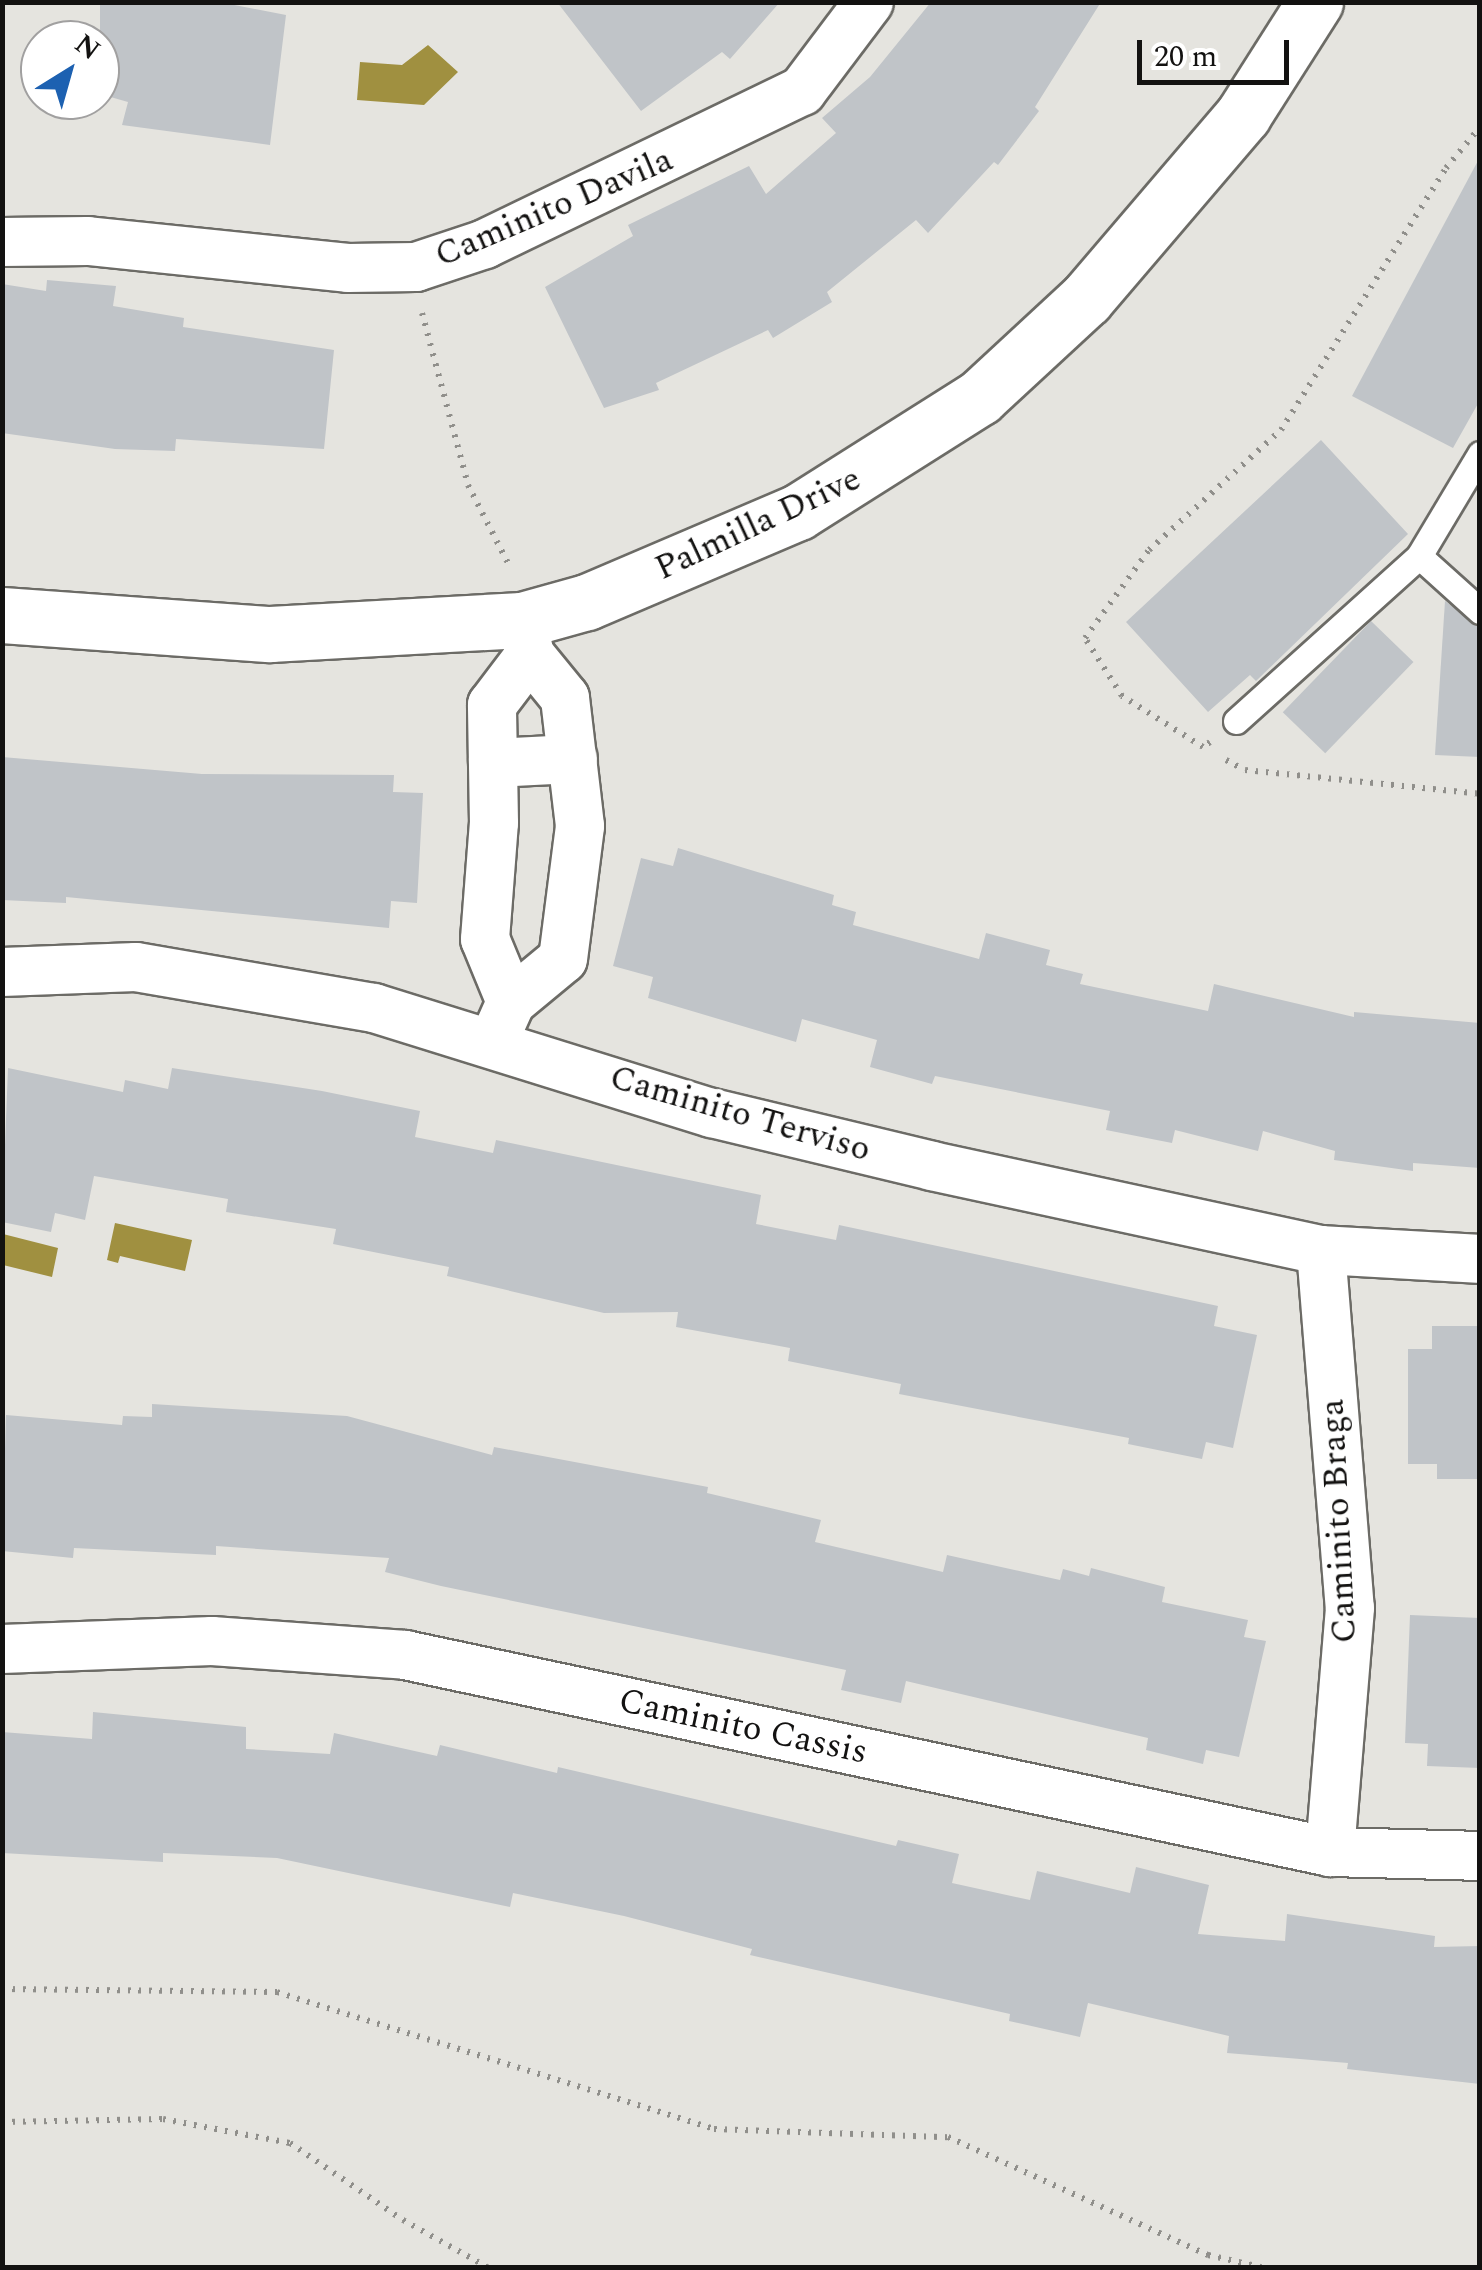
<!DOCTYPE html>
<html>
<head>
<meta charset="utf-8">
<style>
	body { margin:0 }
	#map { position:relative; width:1482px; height:2270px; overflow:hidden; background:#e5e4df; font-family:Spectral,serif }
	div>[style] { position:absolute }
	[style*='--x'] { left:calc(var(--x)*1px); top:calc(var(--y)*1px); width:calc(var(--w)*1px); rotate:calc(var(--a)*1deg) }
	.water>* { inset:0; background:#a09040 }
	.building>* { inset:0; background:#c0c4c8; transform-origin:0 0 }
	.path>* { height:6px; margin-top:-3px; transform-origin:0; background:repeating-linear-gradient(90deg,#908f8b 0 2.5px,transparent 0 10.5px) }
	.roads { filter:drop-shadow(2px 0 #6c6b66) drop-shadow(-2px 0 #6c6b66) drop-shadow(0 2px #6c6b66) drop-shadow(0 -2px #6c6b66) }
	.lane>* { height:25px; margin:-12.5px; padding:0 12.5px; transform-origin:12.5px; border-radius:12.5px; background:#fff }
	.street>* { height:48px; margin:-24px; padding:0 24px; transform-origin:24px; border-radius:24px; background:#fff }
	.secondary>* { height:55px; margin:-27.5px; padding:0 27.5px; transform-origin:27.5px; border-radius:27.5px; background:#fff }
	span { translate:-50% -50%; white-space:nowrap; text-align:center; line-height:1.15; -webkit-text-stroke:8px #fff; paint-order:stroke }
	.street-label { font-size:35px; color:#131211 }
	.frame { position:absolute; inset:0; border:5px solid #131211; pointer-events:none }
	.north { position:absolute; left:20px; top:20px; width:100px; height:100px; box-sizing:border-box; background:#fff; border:2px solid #a1a0a0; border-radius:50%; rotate:37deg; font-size:28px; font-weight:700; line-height:40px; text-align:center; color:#131211 }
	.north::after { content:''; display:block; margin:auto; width:35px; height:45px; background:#1d61b1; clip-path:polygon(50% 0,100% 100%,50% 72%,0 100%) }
	.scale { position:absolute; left:1137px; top:40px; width:152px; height:45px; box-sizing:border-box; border:5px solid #131211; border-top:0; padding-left:12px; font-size:30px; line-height:35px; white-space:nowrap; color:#131211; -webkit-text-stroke:8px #fff; paint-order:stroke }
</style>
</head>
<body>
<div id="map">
	<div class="water">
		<div style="clip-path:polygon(428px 45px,458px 72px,424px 105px,357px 100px,360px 62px,402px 65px)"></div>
		<div style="clip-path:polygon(115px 1223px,192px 1240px,185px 1271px,120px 1256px,118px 1263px,107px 1260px)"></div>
		<div style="clip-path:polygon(3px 1234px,58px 1248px,52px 1277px,3px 1265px)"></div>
	</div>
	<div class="building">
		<div style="clip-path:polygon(100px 2px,219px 2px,286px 15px,270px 145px,122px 125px,128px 102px,100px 94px)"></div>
		<div style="clip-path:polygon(557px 2px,780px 2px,730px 59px,722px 52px,641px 111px)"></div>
		<div style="clip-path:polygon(931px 2px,1101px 2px,1035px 107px,1039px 111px,998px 165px,994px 162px,928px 233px,916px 220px,827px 292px,832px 302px,773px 338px,768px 330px,656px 383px,659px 390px,604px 408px,545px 287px,633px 236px,628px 225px,749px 166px,766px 194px,836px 133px,822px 118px,870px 77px)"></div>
		<div style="clip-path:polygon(1480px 157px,1480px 400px,1453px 448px,1352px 396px)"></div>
		<div style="clip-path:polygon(47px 280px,116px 286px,113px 306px,184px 318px,183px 327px,334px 350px,324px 449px,176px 439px,175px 451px,115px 449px,2px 433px,2px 284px,46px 291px)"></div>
		<div style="clip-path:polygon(1321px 440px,1408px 534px,1256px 681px,1250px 675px,1208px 712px,1126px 622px)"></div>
		<div style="clip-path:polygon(1445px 601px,1480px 627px,1480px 757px,1435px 755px)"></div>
		<div style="left:1371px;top:621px;width:59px;height:127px;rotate:44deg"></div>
		<div style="clip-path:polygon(2px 757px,202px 774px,394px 775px,393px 792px,423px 793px,417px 903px,391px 901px,389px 928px,66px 897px,66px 903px,2px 900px)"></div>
		<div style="clip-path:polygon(678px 848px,834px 895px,832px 905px,856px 912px,853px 925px,979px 959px,986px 933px,1050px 950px,1046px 965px,1083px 974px,1080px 984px,1208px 1011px,1214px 984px,1354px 1017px,1354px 1012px,1480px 1023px,1480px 1168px,1413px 1163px,1413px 1171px,1334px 1160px,1335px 1151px,1263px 1131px,1258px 1151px,1175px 1130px,1172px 1143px,1106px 1130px,1110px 1111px,935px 1076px,932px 1084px,870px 1067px,877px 1040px,802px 1019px,796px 1042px,648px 998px,653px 977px,613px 966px,641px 858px,673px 866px)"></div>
		<div style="clip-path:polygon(8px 1068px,123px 1092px,125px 1080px,168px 1089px,172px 1068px,322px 1091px,420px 1111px,415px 1137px,493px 1153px,496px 1140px,761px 1195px,756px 1224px,836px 1240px,839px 1225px,1218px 1306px,1214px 1326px,1257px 1335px,1233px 1448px,1206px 1442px,1202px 1459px,1128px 1444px,1129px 1438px,899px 1394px,901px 1384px,788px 1361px,790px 1348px,676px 1327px,678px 1312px,604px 1313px,447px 1276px,449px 1267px,333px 1244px,336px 1229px,226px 1212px,228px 1199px,94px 1176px,85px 1220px,55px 1213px,51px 1232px,2px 1222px)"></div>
		<div style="clip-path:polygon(1432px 1326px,1480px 1326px,1480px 1479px,1437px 1479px,1437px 1464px,1408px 1464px,1408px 1349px,1432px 1349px)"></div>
		<div style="clip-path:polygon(152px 1404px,347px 1416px,492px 1455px,494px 1447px,708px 1487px,707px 1493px,821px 1520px,815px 1542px,943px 1572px,947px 1555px,1060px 1580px,1063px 1569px,1089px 1576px,1091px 1568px,1165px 1587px,1162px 1602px,1248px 1620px,1244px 1637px,1266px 1641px,1239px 1757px,1206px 1750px,1203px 1764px,1146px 1750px,1148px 1738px,906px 1681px,901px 1703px,841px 1690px,846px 1670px,441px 1586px,385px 1572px,389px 1558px,216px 1546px,216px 1555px,74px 1548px,73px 1558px,2px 1551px,6px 1415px,122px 1425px,123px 1416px,152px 1417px)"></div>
		<div style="clip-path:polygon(1410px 1615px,1480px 1618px,1480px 1768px,1427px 1766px,1428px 1744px,1405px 1743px)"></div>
		<div style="clip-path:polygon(93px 1712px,246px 1727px,246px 1749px,330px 1754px,334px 1733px,437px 1756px,440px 1745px,557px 1773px,558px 1767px,896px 1846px,898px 1840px,959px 1854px,952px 1883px,1030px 1900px,1037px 1871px,1130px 1893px,1136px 1867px,1209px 1885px,1198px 1934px,1285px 1941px,1287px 1914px,1435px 1936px,1434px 1947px,1480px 1946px,1480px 2084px,1347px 2069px,1348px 2063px,1227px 2053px,1229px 2036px,1088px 2003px,1080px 2037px,1009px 2021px,1010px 2014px,750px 1955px,752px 1949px,624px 1916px,513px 1893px,510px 1907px,277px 1858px,163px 1853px,163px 1862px,2px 1853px,2px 1732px,92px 1739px)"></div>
	</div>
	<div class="path">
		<div style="--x:422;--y:313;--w:178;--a:75"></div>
		<div style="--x:468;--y:485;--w:94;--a:62.9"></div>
		<div style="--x:1210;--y:742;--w:9;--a:144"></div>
		<div style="--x:1203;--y:747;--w:96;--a:-147.8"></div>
		<div style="--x:1122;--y:696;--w:69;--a:-122.5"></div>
		<div style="--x:1085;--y:638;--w:109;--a:-54"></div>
		<div style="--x:1149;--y:550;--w:178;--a:-42.3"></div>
		<div style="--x:1281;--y:430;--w:310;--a:-57.8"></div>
		<div style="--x:1446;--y:168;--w:53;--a:-50.3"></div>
		<div style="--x:1226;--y:760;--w:21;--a:28"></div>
		<div style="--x:1245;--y:770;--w:236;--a:5.8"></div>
		<div style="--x:2;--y:1989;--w:275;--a:0.6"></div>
		<div style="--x:277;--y:1992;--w:458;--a:17.4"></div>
		<div style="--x:714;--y:2129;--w:234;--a:2"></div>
		<div style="--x:948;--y:2137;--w:286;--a:24.4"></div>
		<div style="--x:1208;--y:2255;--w:58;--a:12.8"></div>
		<div style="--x:2;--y:2122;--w:161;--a:-1.1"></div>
		<div style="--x:163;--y:2119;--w:129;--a:10.7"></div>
		<div style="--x:290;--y:2143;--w:137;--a:34.3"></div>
		<div style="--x:403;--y:2220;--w:98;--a:29.2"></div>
	</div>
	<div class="roads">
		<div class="lane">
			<div style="--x:1419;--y:556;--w:119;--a:-59.1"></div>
			<div style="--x:1236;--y:721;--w:246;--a:-42"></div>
			<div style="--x:1419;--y:556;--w:82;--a:42"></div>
		</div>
		<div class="street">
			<div style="--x:2;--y:242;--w:86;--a:-0.7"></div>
			<div style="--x:88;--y:241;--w:261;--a:5.9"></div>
			<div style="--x:348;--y:268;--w:68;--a:-0.8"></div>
			<div style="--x:416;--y:267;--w:73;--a:-18.4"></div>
			<div style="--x:485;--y:244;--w:352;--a:-25.8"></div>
			<div style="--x:802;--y:91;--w:111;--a:-53"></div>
			<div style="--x:493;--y:763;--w:80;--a:-2.9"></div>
			<div style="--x:2;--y:972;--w:134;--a:-2.1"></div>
			<div style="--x:136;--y:967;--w:242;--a:9.8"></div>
			<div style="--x:374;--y:1008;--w:354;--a:17.3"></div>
			<div style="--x:712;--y:1113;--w:226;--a:13.5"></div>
			<div style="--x:932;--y:1166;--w:398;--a:12.2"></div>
			<div style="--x:1321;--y:1250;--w:159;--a:3.2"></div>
			<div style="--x:511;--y:1002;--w:68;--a:-112.4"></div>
			<div style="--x:485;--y:939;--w:116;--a:-85.6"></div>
			<div style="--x:494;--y:823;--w:118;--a:-91"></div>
			<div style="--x:492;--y:705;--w:63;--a:-52.8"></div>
			<div style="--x:494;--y:1040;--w:42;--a:-65.9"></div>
			<div style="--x:511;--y:1002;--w:67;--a:-39.6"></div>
			<div style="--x:563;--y:959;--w:134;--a:-82.7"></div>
			<div style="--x:580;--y:826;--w:129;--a:-96.7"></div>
			<div style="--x:565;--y:698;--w:55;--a:-129.1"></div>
			<div style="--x:530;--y:655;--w:36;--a:-103"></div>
			<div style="--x:1321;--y:1250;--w:359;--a:85.4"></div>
			<div style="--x:1350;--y:1608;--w:245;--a:94.7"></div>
			<div style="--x:2;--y:1649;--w:210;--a:-2.2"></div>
			<div style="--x:212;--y:1641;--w:194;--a:4.1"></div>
			<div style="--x:405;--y:1655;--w:946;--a:12.02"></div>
			<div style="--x:1330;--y:1852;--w:150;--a:1.5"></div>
		</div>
		<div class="secondary">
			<div style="--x:2;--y:615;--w:269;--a:4.1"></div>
			<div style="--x:270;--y:634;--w:252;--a:-3.2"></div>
			<div style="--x:522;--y:620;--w:67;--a:-15.5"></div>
			<div style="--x:587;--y:602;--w:229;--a:-23.1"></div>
			<div style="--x:798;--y:512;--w:215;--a:-32.3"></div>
			<div style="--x:980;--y:397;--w:144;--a:-42.8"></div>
			<div style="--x:1086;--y:299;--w:242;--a:-49.5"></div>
			<div style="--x:1243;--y:115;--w:134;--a:-57.5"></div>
		</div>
	</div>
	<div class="street-label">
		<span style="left:554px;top:208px;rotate:-23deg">Caminito Davila</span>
		<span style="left:758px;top:524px;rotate:-25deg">Palmilla Drive</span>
		<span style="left:740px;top:1114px;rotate:16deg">Caminito Terviso</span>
		<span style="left:1339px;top:1521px;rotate:-93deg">Caminito Braga</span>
		<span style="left:743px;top:1727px;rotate:12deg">Caminito Cassis</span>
	</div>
	<div class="frame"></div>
	<div class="north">N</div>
	<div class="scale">20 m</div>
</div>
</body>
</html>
